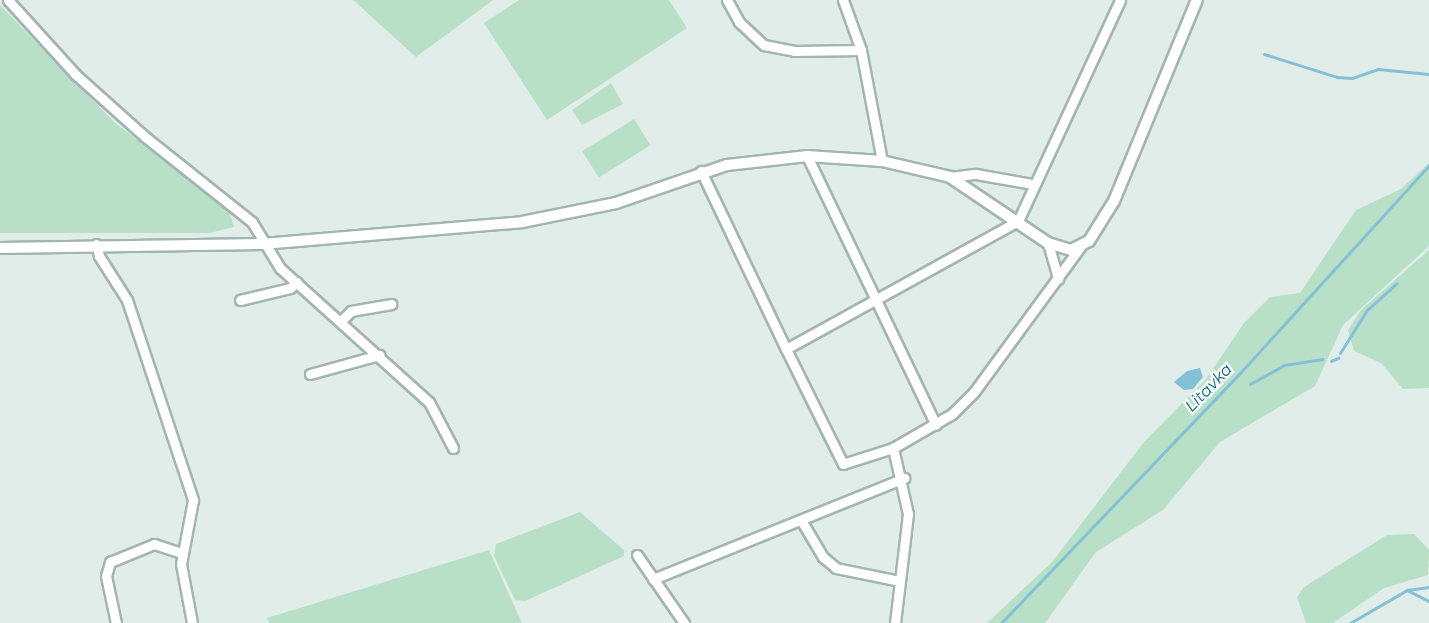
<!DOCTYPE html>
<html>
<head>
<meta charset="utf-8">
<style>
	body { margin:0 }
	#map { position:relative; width:1429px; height:623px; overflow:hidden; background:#e1ede9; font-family:Montserrat,sans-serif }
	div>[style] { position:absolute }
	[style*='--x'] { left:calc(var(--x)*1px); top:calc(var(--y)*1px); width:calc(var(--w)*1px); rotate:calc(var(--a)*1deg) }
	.green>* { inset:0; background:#b8e0c7; transform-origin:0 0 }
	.water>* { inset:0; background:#84c1d7 }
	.stream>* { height:3px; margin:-1.5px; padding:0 1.5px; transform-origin:1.5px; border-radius:1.5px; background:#84c1d7 }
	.roads { filter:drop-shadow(2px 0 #a3b5b1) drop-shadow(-2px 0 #a3b5b1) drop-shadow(0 2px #a3b5b1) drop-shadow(0 -2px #a3b5b1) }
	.minor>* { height:9px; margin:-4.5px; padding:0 4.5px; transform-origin:4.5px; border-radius:4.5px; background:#fff }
	.tertiary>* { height:10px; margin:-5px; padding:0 5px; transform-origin:5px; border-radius:5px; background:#fff }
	span { translate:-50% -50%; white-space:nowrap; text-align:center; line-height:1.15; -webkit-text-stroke:5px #f2f9f6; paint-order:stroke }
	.water-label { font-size:16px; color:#146381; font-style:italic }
</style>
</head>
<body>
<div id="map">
	<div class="green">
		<div style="clip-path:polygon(353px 0,493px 0,416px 57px)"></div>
		<div style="clip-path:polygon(519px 0,669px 0,687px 28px,547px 120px,484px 23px)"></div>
		<div style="clip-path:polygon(0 5px,114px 122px,229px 211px,234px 227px,210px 233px,0 233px)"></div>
		<div style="clip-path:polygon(611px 83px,623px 104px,582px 125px,572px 110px)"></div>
		<div style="left:634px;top:119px;width:31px;height:61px;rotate:58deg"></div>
		<div style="clip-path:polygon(1429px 163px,1429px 246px,1343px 325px,1315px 386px,1220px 442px,1163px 510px,1096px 552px,1045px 623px,987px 623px,1052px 562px,1144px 442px,1206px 379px,1244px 323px,1270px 297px,1300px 293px,1356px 210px,1401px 189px)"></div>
		<div style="clip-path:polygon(1429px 250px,1429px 388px,1403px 389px,1381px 363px,1354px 351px,1348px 330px,1361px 310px)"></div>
		<div style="clip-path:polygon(580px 512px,624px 550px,624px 556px,525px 601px,515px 600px,494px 556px,496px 544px)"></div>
		<div style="clip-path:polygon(1414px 534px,1429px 550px,1428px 575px,1384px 588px,1333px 623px,1306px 623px,1297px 597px,1304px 587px,1387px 535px)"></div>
		<div style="clip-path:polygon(489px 550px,522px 623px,269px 623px,267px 618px)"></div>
	</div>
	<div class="water">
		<div style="clip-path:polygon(1200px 368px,1203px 377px,1193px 389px,1184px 390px,1174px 382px,1187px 371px)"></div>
	</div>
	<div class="stream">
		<div style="--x:1264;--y:54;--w:77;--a:17.5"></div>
		<div style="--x:1337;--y:77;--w:15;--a:4"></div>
		<div style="--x:1352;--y:78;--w:28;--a:-19"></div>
		<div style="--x:1378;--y:69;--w:51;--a:5.6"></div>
		<div style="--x:1340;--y:353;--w:51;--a:-57.9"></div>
		<div style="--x:1367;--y:310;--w:40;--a:-42"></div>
		<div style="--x:1331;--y:361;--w:8;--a:-23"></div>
		<div style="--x:1250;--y:384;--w:39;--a:-29"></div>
		<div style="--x:1284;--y:365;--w:39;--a:-9"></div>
		<div style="--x:1407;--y:590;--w:22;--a:-8"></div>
		<div style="--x:1001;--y:623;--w:346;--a:-46.3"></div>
		<div style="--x:1240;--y:373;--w:281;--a:-47.7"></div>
		<div style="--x:1350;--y:623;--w:66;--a:-30.1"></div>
		<div style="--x:1407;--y:590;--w:25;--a:27"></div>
	</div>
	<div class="roads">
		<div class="minor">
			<div style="--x:8;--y:0;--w:100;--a:47.8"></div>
			<div style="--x:75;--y:74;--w:93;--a:41.9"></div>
			<div style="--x:144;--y:136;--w:138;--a:38.5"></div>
			<div style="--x:252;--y:222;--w:54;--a:58.7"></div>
			<div style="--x:280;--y:268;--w:200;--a:42"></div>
			<div style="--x:429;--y:402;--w:52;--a:62.4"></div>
			<div style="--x:727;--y:0;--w:25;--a:61"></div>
			<div style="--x:739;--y:22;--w:34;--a:43"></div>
			<div style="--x:764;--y:45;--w:31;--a:11"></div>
			<div style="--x:794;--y:51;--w:67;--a:-0.9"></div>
			<div style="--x:843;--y:0;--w:53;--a:70.2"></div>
			<div style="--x:861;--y:50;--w:113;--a:79.3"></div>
			<div style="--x:807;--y:156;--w:298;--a:64.4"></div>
			<div style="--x:701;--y:171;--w:197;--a:64.5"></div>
			<div style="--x:950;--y:177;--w:26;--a:-7"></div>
			<div style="--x:976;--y:174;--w:58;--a:10"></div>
			<div style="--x:1048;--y:243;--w:37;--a:74"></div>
			<div style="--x:96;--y:244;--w:12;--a:76"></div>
			<div style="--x:99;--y:256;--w:52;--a:57.5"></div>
			<div style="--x:127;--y:300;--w:211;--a:71.7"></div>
			<div style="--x:193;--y:500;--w:65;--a:100.6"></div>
			<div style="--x:181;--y:564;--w:60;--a:79.4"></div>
			<div style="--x:240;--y:300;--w:51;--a:-13.5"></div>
			<div style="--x:290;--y:288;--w:9;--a:-41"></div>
			<div style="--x:341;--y:321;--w:14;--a:-45"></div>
			<div style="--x:351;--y:311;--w:41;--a:-9.9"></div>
			<div style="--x:310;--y:374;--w:72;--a:-15.4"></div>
			<div style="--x:893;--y:448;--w:52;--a:162.3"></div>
			<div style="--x:843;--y:464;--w:128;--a:-116.4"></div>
			<div style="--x:786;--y:349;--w:265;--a:-28.9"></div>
			<div style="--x:1018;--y:221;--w:243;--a:-65.2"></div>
			<div style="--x:801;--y:520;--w:43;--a:59.3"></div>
			<div style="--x:823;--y:557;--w:17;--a:40"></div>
			<div style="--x:836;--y:568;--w:65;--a:11.5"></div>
			<div style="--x:637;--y:555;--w:83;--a:55.3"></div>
			<div style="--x:653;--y:579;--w:271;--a:-21.9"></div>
			<div style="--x:116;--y:623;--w:48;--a:-102"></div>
			<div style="--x:106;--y:576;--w:15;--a:-74"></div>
			<div style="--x:110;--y:562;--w:48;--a:-22.2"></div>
			<div style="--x:154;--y:544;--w:29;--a:18"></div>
			<div style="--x:895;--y:623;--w:110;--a:-83.2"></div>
			<div style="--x:908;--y:514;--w:68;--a:-102.8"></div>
			<div style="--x:893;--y:448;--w:68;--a:-30"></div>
			<div style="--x:952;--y:414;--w:31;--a:-45"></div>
			<div style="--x:974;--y:392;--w:180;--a:-53.8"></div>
		</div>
		<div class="tertiary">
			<div style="--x:0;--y:248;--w:262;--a:-0.9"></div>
			<div style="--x:262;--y:244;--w:261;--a:-4.8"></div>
			<div style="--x:522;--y:222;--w:96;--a:-11.4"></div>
			<div style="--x:616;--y:203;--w:117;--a:-18.9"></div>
			<div style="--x:727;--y:165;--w:81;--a:-6.4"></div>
			<div style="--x:807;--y:156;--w:75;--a:3.8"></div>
			<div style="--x:882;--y:161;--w:70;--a:13.2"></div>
			<div style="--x:950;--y:177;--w:118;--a:34"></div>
			<div style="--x:1048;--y:243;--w:24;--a:17"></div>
			<div style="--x:1071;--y:250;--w:20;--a:-27"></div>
			<div style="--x:1089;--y:241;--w:47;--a:-58"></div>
			<div style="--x:1114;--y:201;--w:217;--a:-67.6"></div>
		</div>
	</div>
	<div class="water-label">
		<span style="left:1209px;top:388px;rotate:-46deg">Litavka</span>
	</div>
</div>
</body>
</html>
